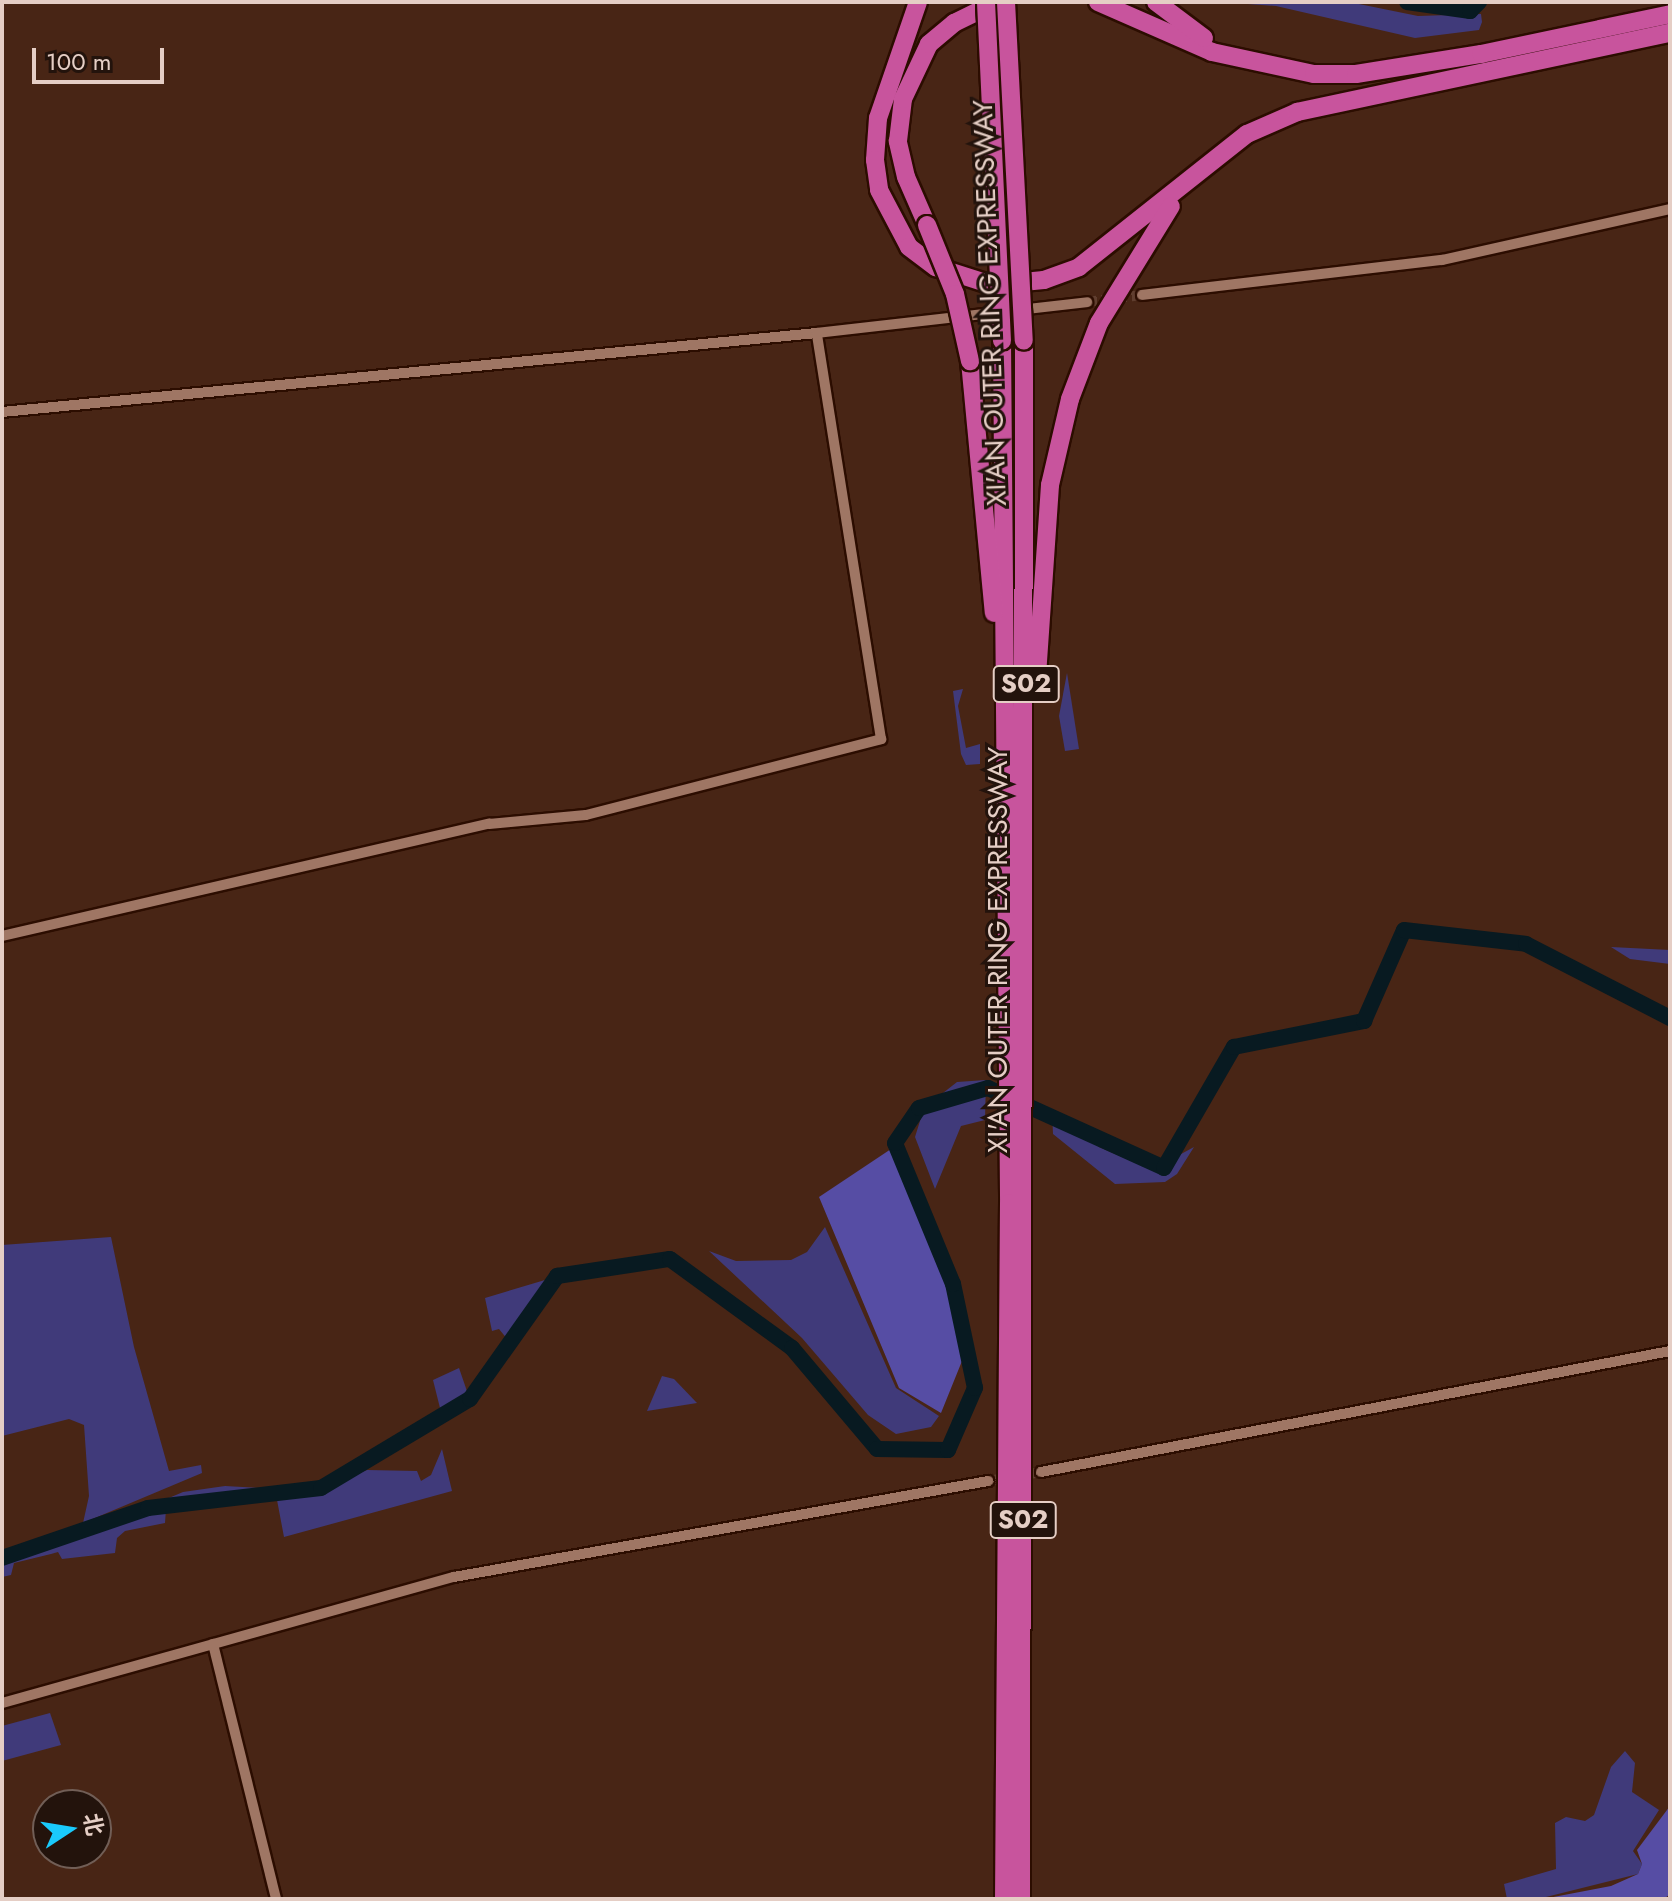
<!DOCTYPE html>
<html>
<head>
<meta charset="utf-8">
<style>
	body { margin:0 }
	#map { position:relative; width:1672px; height:1901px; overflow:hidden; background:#482515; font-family:Jost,"Noto Sans SC",sans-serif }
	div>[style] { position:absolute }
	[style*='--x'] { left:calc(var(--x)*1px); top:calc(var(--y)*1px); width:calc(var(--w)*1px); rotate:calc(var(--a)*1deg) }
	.green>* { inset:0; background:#403a7a }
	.forest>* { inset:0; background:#564da4 }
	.river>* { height:16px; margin:-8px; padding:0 8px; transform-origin:8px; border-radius:8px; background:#081a21 }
	.street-tunnel>* { height:10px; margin-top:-5px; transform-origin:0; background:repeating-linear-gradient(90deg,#603e2f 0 10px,transparent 0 15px) }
	.roads { filter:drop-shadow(2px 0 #2c0d00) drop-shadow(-2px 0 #2c0d00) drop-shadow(0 2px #2c0d00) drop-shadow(0 -2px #2c0d00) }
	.street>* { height:10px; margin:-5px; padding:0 5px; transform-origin:5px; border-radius:5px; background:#9f7664 }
	.highway>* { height:18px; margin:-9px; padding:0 9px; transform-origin:9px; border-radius:9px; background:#c8549d }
	.bridges { filter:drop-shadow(2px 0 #2c0d00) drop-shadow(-2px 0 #2c0d00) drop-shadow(0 2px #2c0d00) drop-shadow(0 -2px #2c0d00) }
	.highway-bridge>* { height:18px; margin:-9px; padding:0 9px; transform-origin:9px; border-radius:9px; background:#c8549d }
	span { translate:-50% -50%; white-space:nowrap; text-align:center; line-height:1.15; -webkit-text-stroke:6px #23130c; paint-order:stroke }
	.shield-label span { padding:2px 6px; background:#23130c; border:2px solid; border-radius:6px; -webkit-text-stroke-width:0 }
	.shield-label { font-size:26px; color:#e5cec5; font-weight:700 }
	.street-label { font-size:28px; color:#e5cec5 }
	.frame { position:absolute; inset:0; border:4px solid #e5cec5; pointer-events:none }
	.north { position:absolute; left:32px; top:1789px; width:80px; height:80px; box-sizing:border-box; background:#23130c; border:2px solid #715e56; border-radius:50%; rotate:78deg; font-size:22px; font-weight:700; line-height:32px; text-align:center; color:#e5cec5 }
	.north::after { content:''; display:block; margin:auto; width:28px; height:36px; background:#1acafc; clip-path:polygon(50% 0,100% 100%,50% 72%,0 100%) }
	.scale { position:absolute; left:32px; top:48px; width:132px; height:36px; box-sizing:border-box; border:4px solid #e5cec5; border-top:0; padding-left:10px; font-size:24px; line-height:28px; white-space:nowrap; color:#e5cec5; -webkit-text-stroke:6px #23130c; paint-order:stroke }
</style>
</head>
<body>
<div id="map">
	<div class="green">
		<div style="clip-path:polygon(1220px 2px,1349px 2px,1418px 16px,1481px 14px,1482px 22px,1479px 30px,1415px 38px,1276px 6px)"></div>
		<div style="clip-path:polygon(1067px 673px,1079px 749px,1065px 751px,1059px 716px)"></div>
		<div style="clip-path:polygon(963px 689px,958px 706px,966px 748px,980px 744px,980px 764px,966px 765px,961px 754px,953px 691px)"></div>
		<div style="clip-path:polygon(1611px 947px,1670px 950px,1670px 964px,1630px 959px)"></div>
		<div style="clip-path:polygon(986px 1080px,985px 1120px,961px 1126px,935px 1189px,915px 1137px,924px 1108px,957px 1082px)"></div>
		<div style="clip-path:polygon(1052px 1112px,1099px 1147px,1136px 1163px,1170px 1160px,1194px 1147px,1177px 1174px,1165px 1182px,1115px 1184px,1053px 1134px)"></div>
		<div style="clip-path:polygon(825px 1227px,896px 1388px,939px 1416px,931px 1427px,896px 1434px,868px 1415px,802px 1338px,709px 1251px,736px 1261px,791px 1260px,807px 1252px)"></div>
		<div style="clip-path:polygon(111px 1237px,134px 1347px,169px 1471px,201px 1465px,202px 1473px,83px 1523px,89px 1496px,84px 1425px,69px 1419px,2px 1436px,2px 1245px)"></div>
		<div style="clip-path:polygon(555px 1277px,508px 1340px,499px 1329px,492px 1331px,485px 1298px)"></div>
		<div style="clip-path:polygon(459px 1368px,469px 1397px,443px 1420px,433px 1380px)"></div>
		<div style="clip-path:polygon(662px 1376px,674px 1379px,697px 1403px,647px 1411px)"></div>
		<div style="clip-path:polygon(442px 1449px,452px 1491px,284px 1537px,277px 1500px,181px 1501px,166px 1509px,165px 1523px,125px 1531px,117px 1538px,115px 1553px,62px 1559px,58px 1552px,51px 1554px,14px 1563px,11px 1575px,2px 1577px,2px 1553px,68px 1541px,183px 1492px,225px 1486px,313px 1491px,367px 1470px,417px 1471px,421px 1481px,431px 1475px)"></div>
		<div style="clip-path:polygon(50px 1713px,61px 1745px,2px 1761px,2px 1726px)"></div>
		<div style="clip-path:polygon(1625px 1751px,1635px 1763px,1632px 1792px,1659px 1810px,1633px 1851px,1642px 1864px,1638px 1874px,1538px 1899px,1507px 1899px,1504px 1884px,1556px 1869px,1555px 1823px,1566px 1817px,1585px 1821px,1594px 1815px,1611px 1767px)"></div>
	</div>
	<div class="forest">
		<div style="clip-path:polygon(900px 1143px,915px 1204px,968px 1329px,962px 1361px,941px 1413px,899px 1388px,819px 1197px)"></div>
		<div style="clip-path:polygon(1670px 1806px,1670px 1894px,1664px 1899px,1543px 1899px,1611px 1886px,1638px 1874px,1642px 1864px,1637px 1850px)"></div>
	</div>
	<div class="river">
		<div style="--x:1407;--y:2;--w:64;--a:8.1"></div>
		<div style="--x:1470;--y:11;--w:13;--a:-45"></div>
		<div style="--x:2;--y:1558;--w:154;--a:-18.9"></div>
		<div style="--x:148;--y:1508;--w:174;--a:-6.6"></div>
		<div style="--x:321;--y:1488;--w:174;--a:-30.9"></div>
		<div style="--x:470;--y:1399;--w:151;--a:-54.7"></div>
		<div style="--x:557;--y:1276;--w:114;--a:-8.6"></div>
		<div style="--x:670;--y:1259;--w:151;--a:36.1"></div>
		<div style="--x:792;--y:1348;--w:132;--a:49.9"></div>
		<div style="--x:877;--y:1449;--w:71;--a:0.8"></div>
		<div style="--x:948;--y:1450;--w:68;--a:-66.5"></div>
		<div style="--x:975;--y:1388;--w:106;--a:-101.9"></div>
		<div style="--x:953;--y:1284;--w:152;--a:-112.4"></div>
		<div style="--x:895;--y:1143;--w:42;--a:-55.6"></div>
		<div style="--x:919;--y:1108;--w:72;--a:-16.2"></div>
		<div style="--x:988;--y:1088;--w:193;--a:24.4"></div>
		<div style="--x:1164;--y:1168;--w:140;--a:-60"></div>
		<div style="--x:1234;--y:1047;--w:133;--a:-11.3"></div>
		<div style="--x:1364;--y:1021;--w:99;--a:-66.3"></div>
		<div style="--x:1404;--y:930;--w:123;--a:6.5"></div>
		<div style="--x:1526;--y:944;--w:162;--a:27.2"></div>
	</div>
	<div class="street-tunnel">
		<div style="--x:1087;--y:302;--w:55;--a:-7.3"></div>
		<div style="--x:988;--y:1481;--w:54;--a:-9.6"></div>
	</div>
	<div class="roads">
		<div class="street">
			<div style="--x:1142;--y:295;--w:302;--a:-6.7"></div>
			<div style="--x:1442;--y:260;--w:234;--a:-12.6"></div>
			<div style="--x:2;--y:412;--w:819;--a:-5.54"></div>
			<div style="--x:2;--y:936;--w:500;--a:-13"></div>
			<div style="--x:489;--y:824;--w:97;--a:-5.3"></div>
			<div style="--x:586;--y:815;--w:305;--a:-14.4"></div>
			<div style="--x:881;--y:739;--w:411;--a:-99"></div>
			<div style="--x:817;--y:333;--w:272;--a:-6.5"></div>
			<div style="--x:1041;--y:1472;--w:641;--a:-10.89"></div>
			<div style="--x:213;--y:1644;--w:263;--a:76.1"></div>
			<div style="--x:2;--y:1703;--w:469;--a:-15.6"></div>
			<div style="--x:454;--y:1577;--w:543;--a:-10.19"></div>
		</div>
		<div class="highway">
			<div style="--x:918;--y:2;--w:123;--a:109"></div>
			<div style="--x:878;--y:118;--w:42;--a:94.1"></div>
			<div style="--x:875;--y:160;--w:30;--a:82"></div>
			<div style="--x:879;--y:190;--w:64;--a:62.2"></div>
			<div style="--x:909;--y:247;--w:34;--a:37"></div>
			<div style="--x:936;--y:267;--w:59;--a:17.8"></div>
			<div style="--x:992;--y:285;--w:52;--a:-5.5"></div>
			<div style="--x:1044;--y:280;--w:37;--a:-20"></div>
			<div style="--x:1079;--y:267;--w:214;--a:-38.4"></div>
			<div style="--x:1247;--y:134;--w:55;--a:-23.7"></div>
			<div style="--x:1297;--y:112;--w:381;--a:-12"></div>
			<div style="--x:1098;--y:2;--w:124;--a:23.7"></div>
			<div style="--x:1212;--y:52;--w:104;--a:12.2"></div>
			<div style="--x:1314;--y:74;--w:42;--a:0"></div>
			<div style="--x:1356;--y:74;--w:127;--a:-9.1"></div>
			<div style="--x:1481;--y:54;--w:193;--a:-11.9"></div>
			<div style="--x:1156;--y:2;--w:60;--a:36.9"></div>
			<div style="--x:927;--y:225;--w:52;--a:-113.6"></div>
			<div style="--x:906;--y:177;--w:37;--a:-103"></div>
			<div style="--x:898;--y:141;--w:42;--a:-83.2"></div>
			<div style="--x:903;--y:99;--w:61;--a:-64.7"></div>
			<div style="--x:929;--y:44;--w:33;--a:-40"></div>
			<div style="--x:954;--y:23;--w:48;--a:-26"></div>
			<div style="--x:1002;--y:341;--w:862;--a:89.53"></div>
			<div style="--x:1009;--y:1203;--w:696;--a:90.41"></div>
			<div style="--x:970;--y:361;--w:253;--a:84.6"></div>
			<div style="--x:1037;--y:676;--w:191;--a:-86.1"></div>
			<div style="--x:1050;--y:485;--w:88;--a:-76.9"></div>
			<div style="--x:1070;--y:399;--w:81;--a:-69.1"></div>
			<div style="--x:1099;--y:323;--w:137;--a:-58.4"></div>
			<div style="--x:1021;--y:1899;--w:1558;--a:-89.89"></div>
		</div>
	</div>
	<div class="bridges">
		<div class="highway-bridge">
			<div style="--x:986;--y:2;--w:339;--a:87.3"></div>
			<div style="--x:1006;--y:2;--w:339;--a:87"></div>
			<div style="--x:927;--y:225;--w:74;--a:67.9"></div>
			<div style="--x:955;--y:294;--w:69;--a:77.4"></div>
		</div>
	</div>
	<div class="shield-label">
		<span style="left:1026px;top:684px">S02</span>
		<span style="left:1023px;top:1520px">S02</span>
	</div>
	<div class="street-label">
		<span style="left:990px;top:303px;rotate:-92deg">XI'AN OUTER RING EXPRESSWAY</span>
		<span style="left:998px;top:950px;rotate:-90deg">XI'AN OUTER RING EXPRESSWAY</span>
	</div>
	<div class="frame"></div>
	<div class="north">北</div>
	<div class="scale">100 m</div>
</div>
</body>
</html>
